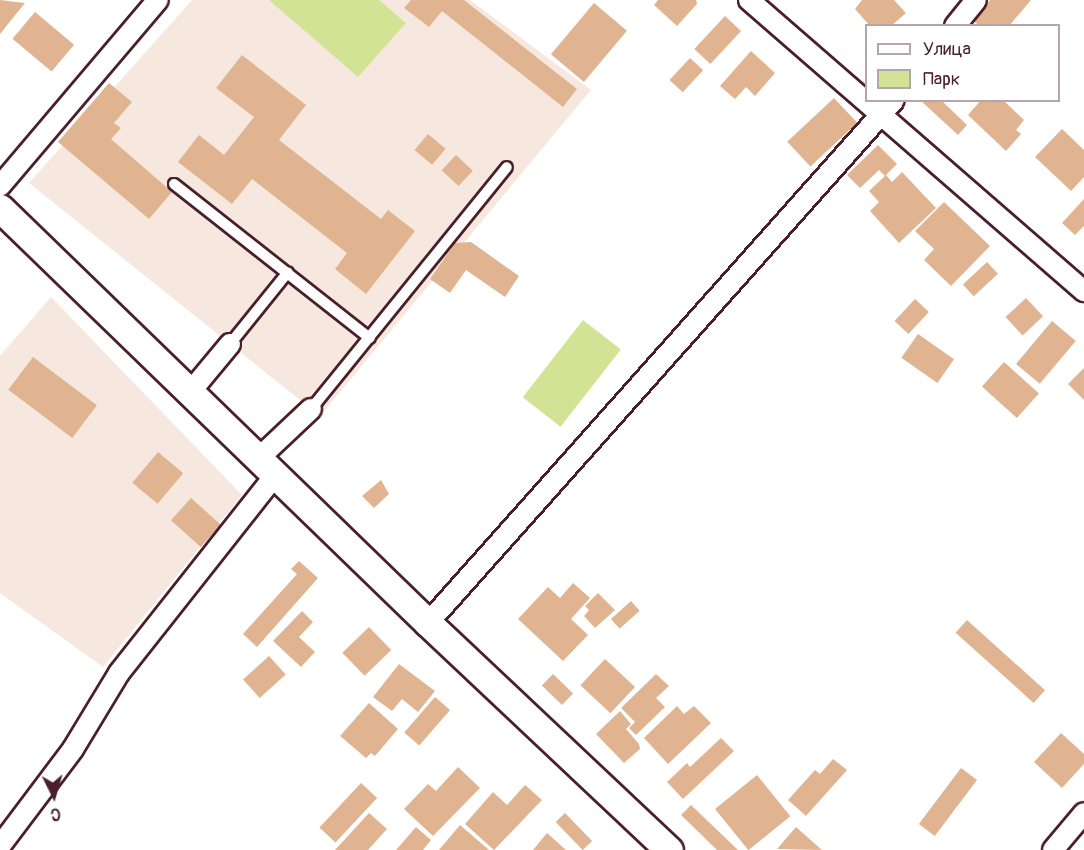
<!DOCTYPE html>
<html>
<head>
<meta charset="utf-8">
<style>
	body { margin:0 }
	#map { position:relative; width:1084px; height:850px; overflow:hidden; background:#fff; font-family:Pangolin,sans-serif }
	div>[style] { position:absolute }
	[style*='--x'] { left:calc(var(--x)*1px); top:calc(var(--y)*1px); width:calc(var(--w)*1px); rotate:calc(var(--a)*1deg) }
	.built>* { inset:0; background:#f6e8de }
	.green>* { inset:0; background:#d3e396; transform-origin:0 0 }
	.building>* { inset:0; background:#e0b490; transform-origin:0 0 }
	.roads { filter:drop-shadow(2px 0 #4a1f2b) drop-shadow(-2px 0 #4a1f2b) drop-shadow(0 2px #4a1f2b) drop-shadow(0 -2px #4a1f2b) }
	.lane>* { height:10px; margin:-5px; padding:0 5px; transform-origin:5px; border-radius:5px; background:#fff }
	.street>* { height:20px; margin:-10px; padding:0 10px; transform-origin:10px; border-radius:10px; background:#fff }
	.secondary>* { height:27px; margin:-13.5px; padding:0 13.5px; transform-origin:13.5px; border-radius:13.5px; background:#fff }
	span { translate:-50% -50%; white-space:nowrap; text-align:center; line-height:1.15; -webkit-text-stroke:6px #fff; paint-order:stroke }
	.legend { position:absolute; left:865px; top:24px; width:195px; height:78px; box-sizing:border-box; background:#fff; border:2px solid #b7a5aa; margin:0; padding:8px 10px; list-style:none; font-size:18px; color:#4a1f2b }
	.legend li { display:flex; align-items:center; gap:12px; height:30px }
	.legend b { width:30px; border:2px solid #b7a5aa }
	.north { position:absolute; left:24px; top:766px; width:60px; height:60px; -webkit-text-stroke:4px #fff; paint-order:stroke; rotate:175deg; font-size:16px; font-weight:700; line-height:24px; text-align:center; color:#4a1f2b }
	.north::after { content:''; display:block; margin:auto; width:21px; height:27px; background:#4a1f2b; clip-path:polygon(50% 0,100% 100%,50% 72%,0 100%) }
</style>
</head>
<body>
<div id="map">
	<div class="built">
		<div style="clip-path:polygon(192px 0,470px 0,591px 90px,320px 416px,29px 183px)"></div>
		<div style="clip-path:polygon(51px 297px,242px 495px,103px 667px,0 593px,0 356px)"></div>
	</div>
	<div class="green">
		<div style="clip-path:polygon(269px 0,379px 0,406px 23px,358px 77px)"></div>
		<div style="left:583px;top:320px;width:48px;height:98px;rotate:38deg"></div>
	</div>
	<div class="building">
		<div style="clip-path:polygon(0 0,25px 3px,0 34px)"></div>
		<div style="clip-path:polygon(411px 0,464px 0,577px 89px,563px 107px,442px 11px,429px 27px,404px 8px)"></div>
		<div style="clip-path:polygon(658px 0,696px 0,697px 4px,677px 26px,654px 5px)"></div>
		<div style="clip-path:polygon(862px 0,894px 0,906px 13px,891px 26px,870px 26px,855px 9px)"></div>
		<div style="clip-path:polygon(990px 0,1031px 0,1009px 26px,979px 26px,973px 20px)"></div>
		<div style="left:594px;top:3px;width:43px;height:67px;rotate:40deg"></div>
		<div style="left:35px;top:12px;width:51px;height:35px;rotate:40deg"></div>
		<div style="left:725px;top:16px;width:22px;height:45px;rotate:43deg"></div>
		<div style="clip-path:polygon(751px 51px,775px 73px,755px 96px,746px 87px,735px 99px,720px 86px)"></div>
		<div style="clip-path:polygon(242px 55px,306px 105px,279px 140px,381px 219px,388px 210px,415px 231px,366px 294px,335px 269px,347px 253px,252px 179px,232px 204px,178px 162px,199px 135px,224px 155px,254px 117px,216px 88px)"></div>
		<div style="left:690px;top:58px;width:18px;height:30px;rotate:43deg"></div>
		<div style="clip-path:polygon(109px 83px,132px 102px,114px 123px,121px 128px,111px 139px,172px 192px,149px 219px,58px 142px)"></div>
		<div style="left:834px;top:98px;width:34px;height:64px;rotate:47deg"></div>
		<div style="clip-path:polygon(920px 100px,941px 100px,967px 125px,958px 135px)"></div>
		<div style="clip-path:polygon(981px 100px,1003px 100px,1024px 120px,1016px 130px,1021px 134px,1006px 151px,968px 115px)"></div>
		<div style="clip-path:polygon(1062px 129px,1084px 150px,1084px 177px,1071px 191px,1035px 157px)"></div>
		<div style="left:428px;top:134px;width:23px;height:21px;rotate:40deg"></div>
		<div style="clip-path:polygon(878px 145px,897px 164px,885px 176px,879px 170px,860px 188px,847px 175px)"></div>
		<div style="left:456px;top:155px;width:23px;height:21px;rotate:43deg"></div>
		<div style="clip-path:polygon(902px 172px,936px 208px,899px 243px,870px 211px,879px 202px,869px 191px,886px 175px,892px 182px)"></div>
		<div style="clip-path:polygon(1084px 199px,1084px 226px,1075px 235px,1062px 223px)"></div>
		<div style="clip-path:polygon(944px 202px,990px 246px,951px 286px,924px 260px,934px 249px,915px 231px)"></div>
		<div style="clip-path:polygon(471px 242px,519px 276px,505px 297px,466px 270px,450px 293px,430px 279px,455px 243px)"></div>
		<div style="left:987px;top:262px;width:16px;height:33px;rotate:47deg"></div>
		<div style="left:1026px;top:298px;width:25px;height:28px;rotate:47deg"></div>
		<div style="left:915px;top:299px;width:19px;height:30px;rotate:43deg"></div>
		<div style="left:1052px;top:321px;width:31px;height:56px;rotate:40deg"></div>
		<div style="left:918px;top:334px;width:44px;height:29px;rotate:35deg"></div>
		<div style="left:33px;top:357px;width:80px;height:41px;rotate:37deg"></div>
		<div style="left:1004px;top:362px;width:47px;height:33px;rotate:42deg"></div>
		<div style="clip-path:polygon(1084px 368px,1084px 400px,1068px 384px)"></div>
		<div style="left:158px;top:452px;width:33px;height:40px;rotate:40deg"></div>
		<div style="clip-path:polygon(381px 480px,389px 494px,374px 508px,362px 496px)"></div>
		<div style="left:191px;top:498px;width:40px;height:30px;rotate:42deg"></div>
		<div style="clip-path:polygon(299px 561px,318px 578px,257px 647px,243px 634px,297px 574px,291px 569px)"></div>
		<div style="clip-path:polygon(573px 583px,590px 598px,571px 619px,588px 635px,563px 661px,518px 619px,548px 587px,560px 598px)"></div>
		<div style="clip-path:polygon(598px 593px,615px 610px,595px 628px,584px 616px,589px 610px,585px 606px)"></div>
		<div style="left:631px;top:601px;width:13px;height:27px;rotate:48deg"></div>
		<div style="clip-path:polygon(302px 611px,313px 622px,299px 637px,315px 652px,301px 667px,273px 641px)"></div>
		<div style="left:967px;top:620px;width:105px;height:17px;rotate:42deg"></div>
		<div style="left:369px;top:627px;width:32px;height:37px;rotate:46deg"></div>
		<div style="left:269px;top:656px;width:25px;height:35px;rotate:48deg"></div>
		<div style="left:605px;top:659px;width:41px;height:36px;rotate:43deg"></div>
		<div style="clip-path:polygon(399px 664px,435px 691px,418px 712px,402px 699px,392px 711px,373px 697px)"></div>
		<div style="left:553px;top:674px;width:28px;height:16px;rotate:44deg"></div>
		<div style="clip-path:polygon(656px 674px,669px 686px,656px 698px,665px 707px,636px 735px,629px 728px,635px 722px,621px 708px)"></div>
		<div style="left:435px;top:697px;width:20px;height:47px;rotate:41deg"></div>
		<div style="clip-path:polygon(369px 703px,398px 729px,375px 756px,371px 753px,366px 758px,340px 736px)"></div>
		<div style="clip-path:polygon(677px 706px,684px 714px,694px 706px,711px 723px,668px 764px,644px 738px)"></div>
		<div style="clip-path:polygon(620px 711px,631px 724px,626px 729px,639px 744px,640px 749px,624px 763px,596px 734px)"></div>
		<div style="clip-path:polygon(1061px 733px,1084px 754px,1084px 764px,1062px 788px,1034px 762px)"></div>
		<div style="clip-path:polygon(721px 738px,734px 751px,683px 799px,667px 782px,687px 763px,690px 767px)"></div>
		<div style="clip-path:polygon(833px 759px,847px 770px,806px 816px,788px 800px,815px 770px,820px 774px)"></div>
		<div style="clip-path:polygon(458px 767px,480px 788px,433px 836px,404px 809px,428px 784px,436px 791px)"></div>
		<div style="left:961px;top:768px;width:20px;height:70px;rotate:37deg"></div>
		<div style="left:757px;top:775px;width:53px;height:54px;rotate:51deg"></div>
		<div style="left:361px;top:783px;width:22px;height:61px;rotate:43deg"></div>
		<div style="clip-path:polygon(525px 785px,542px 800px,494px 850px,465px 824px,493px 792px,507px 805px)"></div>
		<div style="clip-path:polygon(691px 805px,738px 850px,717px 850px,681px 815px)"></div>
		<div style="clip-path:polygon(369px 813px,387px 829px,368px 850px,335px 850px)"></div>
		<div style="left:565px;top:813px;width:39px;height:13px;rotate:46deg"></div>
		<div style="clip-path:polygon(460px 825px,489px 850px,439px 850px)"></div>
		<div style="clip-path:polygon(416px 827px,431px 840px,423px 850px,396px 850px)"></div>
		<div style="clip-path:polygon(796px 827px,822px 850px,777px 849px)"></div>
		<div style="clip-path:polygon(547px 833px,566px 850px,533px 850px)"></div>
	</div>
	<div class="roads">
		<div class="lane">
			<div style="--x:174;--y:184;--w:249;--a:38.2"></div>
			<div style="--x:230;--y:344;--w:92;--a:-51.1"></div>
			<div style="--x:311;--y:409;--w:311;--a:-51"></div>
		</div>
		<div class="street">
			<div style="--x:749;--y:0;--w:444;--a:41"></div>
			<div style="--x:955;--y:26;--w:33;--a:-51"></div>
			<div style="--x:0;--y:186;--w:244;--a:-49.7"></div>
			<div style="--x:191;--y:391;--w:61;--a:-50.3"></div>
			<div style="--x:260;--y:457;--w:70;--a:-43.3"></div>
			<div style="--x:428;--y:623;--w:700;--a:-48.3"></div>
			<div style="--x:0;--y:846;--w:121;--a:-53"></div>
			<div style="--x:73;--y:749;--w:89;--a:-58.8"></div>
			<div style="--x:119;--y:673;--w:255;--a:-51.7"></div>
			<div style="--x:1053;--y:850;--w:48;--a:-50"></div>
		</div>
		<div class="secondary">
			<div style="--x:0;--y:208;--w:596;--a:44.12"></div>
			<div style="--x:428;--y:623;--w:331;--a:43.3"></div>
		</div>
	</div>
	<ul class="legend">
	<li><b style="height:8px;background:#fff"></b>Улица</li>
	<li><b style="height:16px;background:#d3e396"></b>Парк</li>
	</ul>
	<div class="north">С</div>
</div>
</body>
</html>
